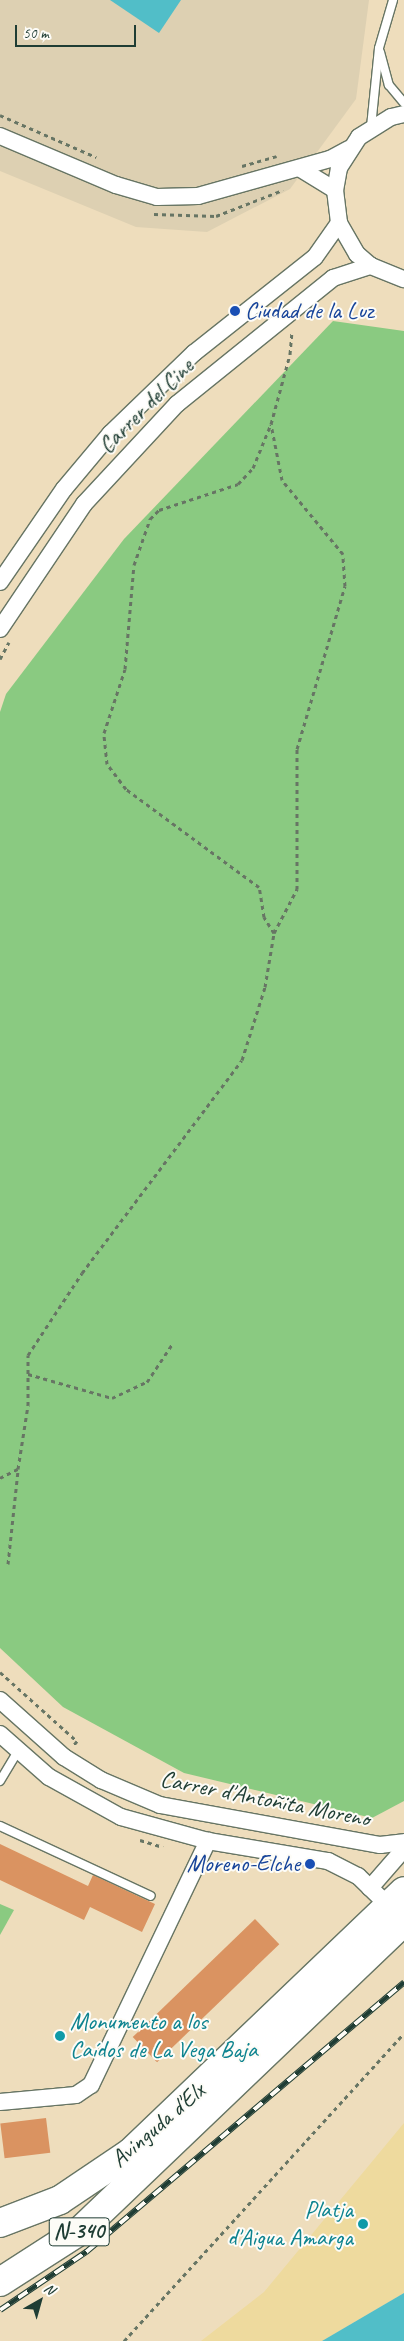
<!DOCTYPE html>
<html>
<head>
<meta charset="utf-8">
<style>
	body { margin:0 }
	#map { position:relative; width:404px; height:2341px; overflow:hidden; background:#eeddbc; font-family:Caveat,sans-serif }
	div>[style] { position:absolute }
	[style*='--x'] { left:calc(var(--x)*1px); top:calc(var(--y)*1px); width:calc(var(--w)*1px); rotate:calc(var(--a)*1deg) }
	.built>* { inset:0; background:#ddd0b2 }
	.green>* { inset:0; background:#8aca81 }
	.sand>* { inset:0; background:#eeda9e }
	.water>* { inset:0; background:#51bec8 }
	.building>* { inset:0; background:#da9361; transform-origin:0 0 }
	.path>* { height:3px; margin-top:-1.5px; transform-origin:0; background:repeating-linear-gradient(90deg,#677564 0 4px,transparent 0 8px) }
	.roads { filter:drop-shadow(1px 0 #677564) drop-shadow(-1px 0 #677564) drop-shadow(0 1px #677564) drop-shadow(0 -1px #677564) }
	.lane>* { height:8px; margin:-4px; padding:0 4px; transform-origin:4px; border-radius:4px; background:#fff }
	.street>* { height:16px; margin:-8px; padding:0 8px; transform-origin:8px; border-radius:8px; background:#fff }
	.highway>* { height:28px; margin:-14px; padding:0 14px; transform-origin:14px; border-radius:14px; background:#fff }
	.rail>* { height:5.5px; margin-top:-2.75px; transform-origin:0; background:repeating-linear-gradient(90deg,#fdfcf7 0 11px,#1f3d34 0 22px); box-sizing:border-box; border-block:1px solid #1f3d34 }
	.dots>* { width:14px; height:14px; translate:-50% -50%; box-sizing:border-box; border:2px solid #fdfcf7; border-radius:50% }
	span { translate:-50% -50%; white-space:nowrap; text-align:center; line-height:1.15; -webkit-text-stroke:4px #fdfcf7; paint-order:stroke }
	.shield-label span { padding:1px 4px; background:#fdfcf7; border:1px solid; border-radius:4px; -webkit-text-stroke-width:0 }
	.shield-label { font-size:22px; color:#1f3d34; font-weight:700 }
	.transit-label { font-size:24px; color:#164399 }
	.left { translate:0 -50%; text-align:left }
	.right { translate:-100% -50%; text-align:right }
	.street-label { font-size:24px; color:#1f3d34 }
	.culture-label { font-size:24px; color:#0d838f }
	.north { position:absolute; left:15px; top:2276px; width:50px; height:50px; -webkit-text-stroke:4px #fdfcf7; paint-order:stroke; rotate:38deg; font-size:14px; font-weight:700; line-height:20px; text-align:center; color:#1f3d34 }
	.north::after { content:''; display:block; margin:auto; width:18px; height:22px; background:#1f3d34; clip-path:polygon(50% 0,100% 100%,50% 72%,0 100%) }
	.scale { position:absolute; left:15px; top:25px; width:121px; height:22px; box-sizing:border-box; border:2px solid #1f3d34; border-top:0; padding-left:6px; font-size:15px; line-height:18px; white-space:nowrap; color:#1f3d34; -webkit-text-stroke:4px #fdfcf7; paint-order:stroke }
</style>
</head>
<body>
<div id="map">
	<div class="built">
		<div style="clip-path:polygon(0 0,369px 0,356px 99px,290px 189px,207px 232px,136px 227px,0 171px)"></div>
	</div>
	<div class="green">
		<div style="clip-path:polygon(333px 321px,404px 331px,404px 1801px,372px 1818px,184px 1773px,63px 1707px,0 1648px,0 712px,6px 694px,124px 539px)"></div>
		<div style="clip-path:polygon(0 1904px,14px 1910px,0 1935px)"></div>
	</div>
	<div class="sand">
		<div style="clip-path:polygon(404px 2123px,404px 2293px,322px 2341px,201px 2341px,264px 2292px)"></div>
	</div>
	<div class="water">
		<div style="clip-path:polygon(110px 0,181px 0,159px 33px)"></div>
		<div style="clip-path:polygon(404px 2293px,404px 2341px,322px 2341px)"></div>
	</div>
	<div class="building">
		<div style="clip-path:polygon(0 1844px,88px 1886px,93px 1875px,155px 1904px,142px 1932px,90px 1907px,84px 1920px,0 1880px)"></div>
		<div style="left:255px;top:1919px;width:35px;height:170px;rotate:46deg"></div>
		<div style="left:46px;top:2118px;width:35px;height:46px;rotate:83deg"></div>
	</div>
	<div class="path">
		<div style="--x:0;--y:115;--w:105;--a:23.6"></div>
		<div style="--x:242;--y:166;--w:36;--a:-16"></div>
		<div style="--x:154;--y:214;--w:62;--a:1.8"></div>
		<div style="--x:216;--y:216;--w:72;--a:-21.2"></div>
		<div style="--x:0;--y:659;--w:19;--a:-62"></div>
		<div style="--x:274;--y:933;--w:50;--a:-62.4"></div>
		<div style="--x:297;--y:889;--w:140;--a:-90"></div>
		<div style="--x:297;--y:749;--w:170;--a:-73.6"></div>
		<div style="--x:345;--y:586;--w:32;--a:-94"></div>
		<div style="--x:343;--y:554;--w:96;--a:-129.5"></div>
		<div style="--x:282;--y:480;--w:57;--a:-101.1"></div>
		<div style="--x:271;--y:424;--w:73;--a:-74.8"></div>
		<div style="--x:290;--y:354;--w:22;--a:-85"></div>
		<div style="--x:28;--y:1374;--w:87;--a:15.9"></div>
		<div style="--x:112;--y:1398;--w:38;--a:-25"></div>
		<div style="--x:147;--y:1382;--w:47;--a:-56.3"></div>
		<div style="--x:0;--y:1478;--w:20;--a:-27"></div>
		<div style="--x:18;--y:1469;--w:65;--a:-81.1"></div>
		<div style="--x:28;--y:1405;--w:50;--a:-90"></div>
		<div style="--x:28;--y:1355;--w:98;--a:-56.6"></div>
		<div style="--x:82;--y:1273;--w:266;--a:-53.1"></div>
		<div style="--x:242;--y:1060;--w:77;--a:-72.5"></div>
		<div style="--x:265;--y:987;--w:55;--a:-80.5"></div>
		<div style="--x:274;--y:933;--w:19;--a:-122"></div>
		<div style="--x:264;--y:917;--w:30;--a:-99"></div>
		<div style="--x:259;--y:887;--w:165;--a:-143.6"></div>
		<div style="--x:126;--y:789;--w:31;--a:-127"></div>
		<div style="--x:107;--y:764;--w:31;--a:-96"></div>
		<div style="--x:104;--y:733;--w:67;--a:-71.8"></div>
		<div style="--x:125;--y:669;--w:104;--a:-85.1"></div>
		<div style="--x:134;--y:565;--w:49;--a:-70.8"></div>
		<div style="--x:150;--y:519;--w:13;--a:-45"></div>
		<div style="--x:159;--y:510;--w:83;--a:-18.2"></div>
		<div style="--x:238;--y:484;--w:22;--a:-47"></div>
		<div style="--x:253;--y:468;--w:48;--a:-67.8"></div>
		<div style="--x:8;--y:1564;--w:95;--a:-83.9"></div>
		<div style="--x:0;--y:1672;--w:103;--a:41.9"></div>
		<div style="--x:77;--y:1741;--w:6;--a:129"></div>
		<div style="--x:140;--y:1840;--w:24;--a:17"></div>
		<div style="--x:124;--y:2341;--w:416;--a:-47.7"></div>
	</div>
	<div class="roads">
		<div class="lane">
			<div style="--x:380;--y:52;--w:34;--a:75"></div>
			<div style="--x:389;--y:85;--w:23;--a:50"></div>
			<div style="--x:371;--y:127;--w:79;--a:-84.2"></div>
			<div style="--x:379;--y:48;--w:50;--a:-73.7"></div>
			<div style="--x:0;--y:1781;--w:35;--a:-59"></div>
			<div style="--x:0;--y:1826;--w:166;--a:24.9"></div>
		</div>
		<div class="street">
			<div style="--x:404;--y:114;--w:13;--a:167"></div>
			<div style="--x:391;--y:117;--w:38;--a:148"></div>
			<div style="--x:359;--y:137;--w:37;--a:123"></div>
			<div style="--x:339;--y:168;--w:22;--a:100"></div>
			<div style="--x:335;--y:190;--w:33;--a:83"></div>
			<div style="--x:339;--y:223;--w:36;--a:60"></div>
			<div style="--x:357;--y:254;--w:18;--a:41"></div>
			<div style="--x:371;--y:266;--w:35;--a:22"></div>
			<div style="--x:0;--y:136;--w:126;--a:22.9"></div>
			<div style="--x:116;--y:185;--w:43;--a:16.3"></div>
			<div style="--x:157;--y:197;--w:41;--a:-1.4"></div>
			<div style="--x:198;--y:196;--w:137;--a:-15.7"></div>
			<div style="--x:330;--y:159;--w:21;--a:-28"></div>
			<div style="--x:299;--y:168;--w:42;--a:31.4"></div>
			<div style="--x:0;--y:582;--w:113;--a:-55.5"></div>
			<div style="--x:64;--y:489;--w:72;--a:-50.1"></div>
			<div style="--x:110;--y:434;--w:117;--a:-44"></div>
			<div style="--x:194;--y:353;--w:154;--a:-38.4"></div>
			<div style="--x:315;--y:257;--w:42;--a:-54.8"></div>
			<div style="--x:0;--y:629;--w:151;--a:-56.1"></div>
			<div style="--x:84;--y:504;--w:137;--a:-47.1"></div>
			<div style="--x:177;--y:404;--w:201;--a:-38.9"></div>
			<div style="--x:333;--y:278;--w:40;--a:-18"></div>
			<div style="--x:0;--y:1700;--w:86;--a:41.7"></div>
			<div style="--x:64;--y:1757;--w:44;--a:31.9"></div>
			<div style="--x:101;--y:1780;--w:64;--a:23"></div>
			<div style="--x:160;--y:1805;--w:224;--a:10.3"></div>
			<div style="--x:380;--y:1845;--w:24;--a:-7"></div>
			<div style="--x:0;--y:1734;--w:65;--a:41.3"></div>
			<div style="--x:49;--y:1777;--w:82;--a:29.1"></div>
			<div style="--x:121;--y:1817;--w:90;--a:15.4"></div>
			<div style="--x:208;--y:1841;--w:122;--a:9.5"></div>
			<div style="--x:328;--y:1861;--w:34;--a:27"></div>
			<div style="--x:358;--y:1876;--w:49;--a:44.2"></div>
			<div style="--x:370;--y:1888;--w:52;--a:-48.9"></div>
			<div style="--x:0;--y:2102;--w:76;--a:-5.3"></div>
			<div style="--x:76;--y:2095;--w:18;--a:-34"></div>
			<div style="--x:91;--y:2085;--w:271;--a:-64.4"></div>
		</div>
		<div class="highway">
			<div style="--x:0;--y:2223;--w:64;--a:-21"></div>
			<div style="--x:60;--y:2200;--w:84;--a:-33.9"></div>
			<div style="--x:130;--y:2153;--w:379;--a:-43.7"></div>
			<div style="--x:0;--y:2282;--w:96;--a:-32.7"></div>
			<div style="--x:81;--y:2230;--w:447;--a:-43.7"></div>
		</div>
	</div>
	<div class="rail">
		<div style="--x:0;--y:2310;--w:104;--a:-34"></div>
		<div style="--x:86;--y:2252;--w:417;--a:-40.3"></div>
	</div>
	<div class="dots">
		<div style="left:235px;top:311px;background:#1a4fb4"></div>
		<div style="left:310px;top:1864px;background:#1a4fb4"></div>
		<div style="left:60px;top:2036px;background:#0f9aa8"></div>
		<div style="left:363px;top:2224px;background:#0f9aa8"></div>
	</div>
	<div class="shield-label">
		<span style="left:79px;top:2232px">N-340</span>
	</div>
	<div class="transit-label">
		<span class="left" style="left:245px;top:311px">Ciudad de la Luz</span>
		<span class="right" style="left:300px;top:1864px">Moreno-Elche</span>
	</div>
	<div class="street-label">
		<span style="left:146px;top:406px;rotate:-45deg">Carrer del Cine</span>
		<span style="left:265px;top:1799px;rotate:11deg">Carrer d'Antoñita Moreno</span>
		<span style="left:158px;top:2125px;rotate:-41deg">Avinguda d'Elx</span>
	</div>
	<div class="culture-label">
		<span class="left" style="left:70px;top:2036px">Monumento a los<br>Caídos de La Vega Baja</span>
		<span class="right" style="left:353px;top:2224px">Platja<br>d'Aigua Amarga</span>
	</div>
	<div class="north">N</div>
	<div class="scale">50 m</div>
</div>
</body>
</html>
